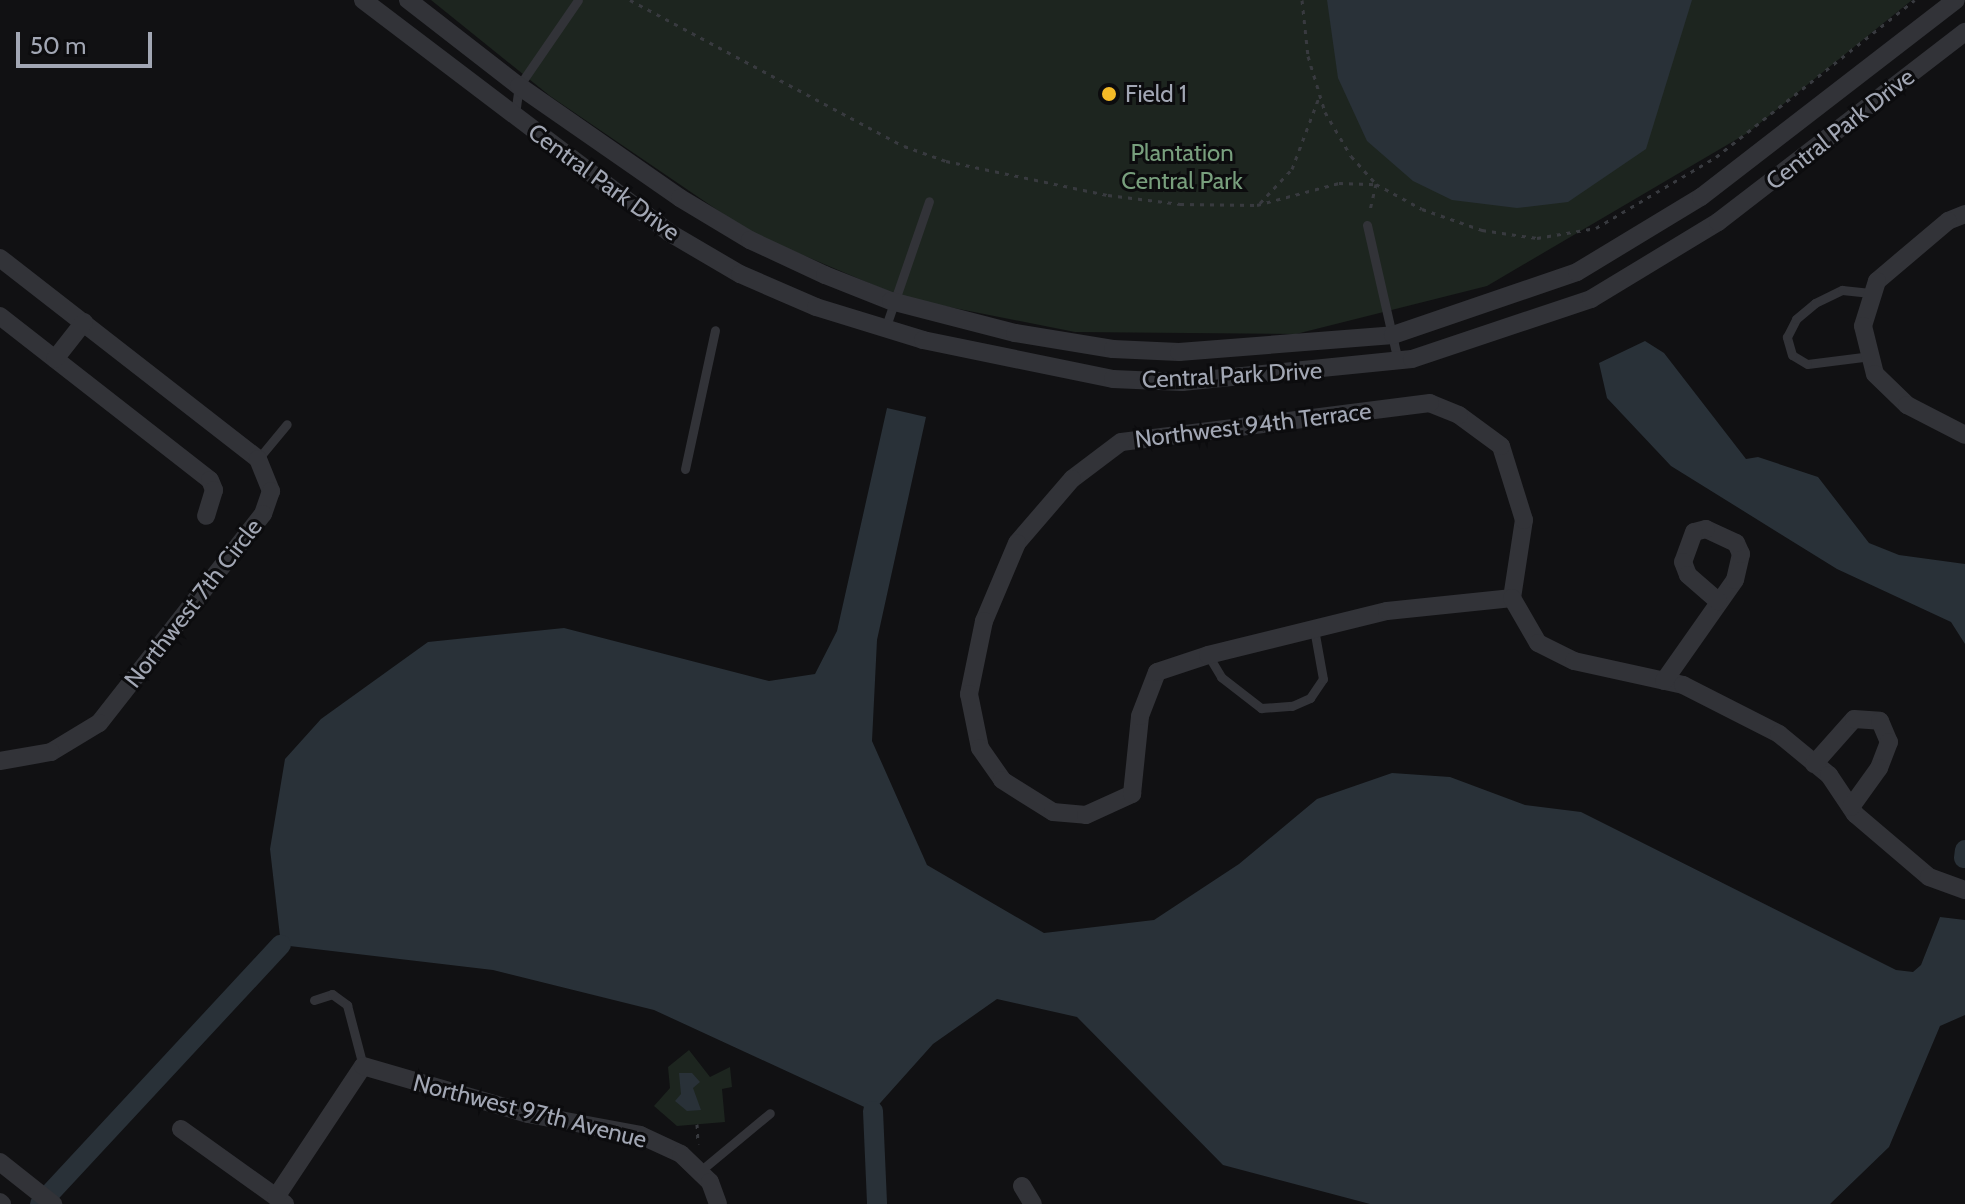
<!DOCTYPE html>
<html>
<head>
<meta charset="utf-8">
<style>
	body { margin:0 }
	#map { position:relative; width:1965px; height:1204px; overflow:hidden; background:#111113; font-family:Cabin,sans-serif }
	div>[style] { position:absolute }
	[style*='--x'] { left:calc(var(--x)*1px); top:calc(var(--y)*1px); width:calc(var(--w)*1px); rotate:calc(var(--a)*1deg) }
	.green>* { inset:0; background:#1d251f }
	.water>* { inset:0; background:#293138 }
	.canal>* { height:20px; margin:-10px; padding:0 10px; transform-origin:10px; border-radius:10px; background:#293138 }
	.path>* { height:3px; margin-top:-1.5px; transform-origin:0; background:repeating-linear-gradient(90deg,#383a3f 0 4px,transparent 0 10px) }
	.service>* { height:9px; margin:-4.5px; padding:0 4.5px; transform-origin:4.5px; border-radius:4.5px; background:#323338 }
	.minor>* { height:18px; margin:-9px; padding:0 9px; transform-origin:9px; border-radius:9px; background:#323338 }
	.dots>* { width:22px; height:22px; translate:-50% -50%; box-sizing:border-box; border:4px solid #0c0c0e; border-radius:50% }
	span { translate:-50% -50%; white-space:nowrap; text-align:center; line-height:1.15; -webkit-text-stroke:6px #0c0c0e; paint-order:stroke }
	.poi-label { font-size:24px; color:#a2a7b4 }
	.left { translate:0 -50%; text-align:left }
	.street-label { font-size:24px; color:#a2a7b4 }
	.park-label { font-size:24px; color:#789f7d }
	.scale { position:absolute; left:16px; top:32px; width:136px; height:36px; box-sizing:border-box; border:4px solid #a2a7b4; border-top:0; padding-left:10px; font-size:24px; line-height:28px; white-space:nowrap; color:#a2a7b4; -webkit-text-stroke:6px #0c0c0e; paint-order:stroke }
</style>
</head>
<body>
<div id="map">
	<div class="green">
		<div style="clip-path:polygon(431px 0,1912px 0,1749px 132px,1487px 286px,1296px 334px,1075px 332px,904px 298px,751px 233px,550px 96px)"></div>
		<div style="clip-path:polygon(689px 1050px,710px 1077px,730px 1067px,732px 1087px,722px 1089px,725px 1122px,677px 1126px,654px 1106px,670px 1088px,668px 1067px)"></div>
	</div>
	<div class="water">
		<div style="clip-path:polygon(1327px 0,1692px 0,1646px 149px,1568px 202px,1517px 208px,1452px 200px,1413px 181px,1367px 141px,1338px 78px)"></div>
		<div style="clip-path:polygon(1645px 341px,1664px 353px,1746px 459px,1758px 457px,1818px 477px,1869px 543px,1899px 555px,1965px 564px,1965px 644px,1951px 622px,1837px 569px,1671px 466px,1607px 398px,1599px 363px)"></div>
		<div style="clip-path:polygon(887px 408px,926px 417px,877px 640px,872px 741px,927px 865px,1044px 933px,1154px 920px,1239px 864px,1317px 799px,1392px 773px,1450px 777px,1525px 805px,1581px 812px,1896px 970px,1913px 972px,1921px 965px,1940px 917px,1965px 920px,1965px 1015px,1940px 1026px,1889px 1147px,1830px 1204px,1370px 1204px,1223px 1165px,1077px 1017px,997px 999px,933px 1044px,873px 1111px,654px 1010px,493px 970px,281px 945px,270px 849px,285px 759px,321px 719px,428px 642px,564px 628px,769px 681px,815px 674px,837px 631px)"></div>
		<div style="clip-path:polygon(679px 1073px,692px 1073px,700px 1082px,693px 1088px,701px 1110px,687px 1111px,675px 1101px,681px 1094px)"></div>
	</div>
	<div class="canal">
		<div style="--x:1964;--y:858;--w:8;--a:-83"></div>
		<div style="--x:873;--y:1111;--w:93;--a:87.5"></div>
		<div style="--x:40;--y:1204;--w:354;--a:-47.1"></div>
	</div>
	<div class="path">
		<div style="--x:630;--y:0;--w:310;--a:28.1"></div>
		<div style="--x:904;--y:146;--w:45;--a:19.7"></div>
		<div style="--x:946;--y:161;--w:166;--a:11.9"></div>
		<div style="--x:1108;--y:195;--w:73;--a:7.1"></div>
		<div style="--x:1180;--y:204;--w:77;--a:0.7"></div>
		<div style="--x:1257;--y:205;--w:85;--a:-15"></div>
		<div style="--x:1339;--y:183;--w:37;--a:2"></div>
		<div style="--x:1376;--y:184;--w:28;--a:103"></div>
		<div style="--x:1302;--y:0;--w:56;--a:83.9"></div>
		<div style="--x:1308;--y:56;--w:59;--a:73.1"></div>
		<div style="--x:1325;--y:112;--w:51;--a:59.4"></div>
		<div style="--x:1351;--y:156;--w:38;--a:48"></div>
		<div style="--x:1376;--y:184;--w:52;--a:28.5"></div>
		<div style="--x:1422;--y:209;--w:64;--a:19.3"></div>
		<div style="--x:1482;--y:230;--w:56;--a:8.3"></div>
		<div style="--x:1537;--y:238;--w:60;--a:-9.6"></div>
		<div style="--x:1596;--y:228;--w:139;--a:-30.6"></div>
		<div style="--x:1716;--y:157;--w:253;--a:-38.3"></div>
		<div style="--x:1260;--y:203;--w:47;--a:-46.7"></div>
		<div style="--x:1292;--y:169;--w:77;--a:-69.4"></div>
		<div style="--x:697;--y:1124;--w:20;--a:87"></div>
	</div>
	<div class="service">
		<div style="--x:515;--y:114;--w:28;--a:-82"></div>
		<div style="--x:519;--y:86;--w:104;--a:-55.5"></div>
		<div style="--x:1367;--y:225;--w:139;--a:77.2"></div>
		<div style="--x:885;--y:329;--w:135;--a:-71"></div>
		<div style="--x:1871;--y:356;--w:64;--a:172.9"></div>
		<div style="--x:1807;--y:364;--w:17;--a:-149"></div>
		<div style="--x:1792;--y:355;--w:19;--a:-106"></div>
		<div style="--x:1787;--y:337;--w:20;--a:-63"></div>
		<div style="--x:1796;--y:319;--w:25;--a:-40"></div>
		<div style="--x:1815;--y:303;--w:30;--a:-26"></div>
		<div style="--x:1842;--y:290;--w:31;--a:6"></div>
		<div style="--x:258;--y:459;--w:45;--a:-50.4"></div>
		<div style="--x:685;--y:469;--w:142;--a:-77.8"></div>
		<div style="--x:1208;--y:655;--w:26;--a:59"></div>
		<div style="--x:1221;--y:677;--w:51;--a:37.8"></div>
		<div style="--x:1261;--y:708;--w:31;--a:-4"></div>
		<div style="--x:1292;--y:706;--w:20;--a:-24"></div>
		<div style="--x:1310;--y:698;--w:23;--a:-56"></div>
		<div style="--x:1323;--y:679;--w:51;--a:-100.2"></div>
		<div style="--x:314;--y:1000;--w:19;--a:-18"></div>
		<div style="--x:332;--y:994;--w:19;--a:36"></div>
		<div style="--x:347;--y:1005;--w:63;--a:75.3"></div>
		<div style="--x:699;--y:1172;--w:92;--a:-39.7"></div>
	</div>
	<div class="minor">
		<div style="--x:363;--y:0;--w:385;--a:37.2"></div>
		<div style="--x:670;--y:233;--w:81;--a:30.4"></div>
		<div style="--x:740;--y:274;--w:83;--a:23.5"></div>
		<div style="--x:816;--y:307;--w:112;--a:17.1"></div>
		<div style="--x:923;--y:340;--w:194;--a:11.6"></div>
		<div style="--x:1113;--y:379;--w:69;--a:2.5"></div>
		<div style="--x:1182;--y:382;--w:231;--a:-5.7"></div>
		<div style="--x:1412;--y:359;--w:189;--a:-18.5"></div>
		<div style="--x:1591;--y:299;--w:149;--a:-31.2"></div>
		<div style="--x:1718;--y:222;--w:312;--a:-37.6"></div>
		<div style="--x:408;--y:0;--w:140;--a:37.8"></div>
		<div style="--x:519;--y:86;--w:196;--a:34.8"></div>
		<div style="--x:680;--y:198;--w:82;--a:31"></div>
		<div style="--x:750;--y:240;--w:83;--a:25"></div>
		<div style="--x:825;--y:275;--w:71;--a:21.5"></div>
		<div style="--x:891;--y:301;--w:128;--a:14.5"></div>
		<div style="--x:1015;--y:333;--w:99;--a:9.3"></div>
		<div style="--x:1113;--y:349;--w:66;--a:2.6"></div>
		<div style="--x:1179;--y:352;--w:215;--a:-4.5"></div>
		<div style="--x:1393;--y:335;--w:194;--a:-18.9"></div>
		<div style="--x:1577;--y:272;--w:145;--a:-31.2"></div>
		<div style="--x:1701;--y:197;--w:322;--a:-37.7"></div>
		<div style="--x:1965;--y:214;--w:18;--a:158"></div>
		<div style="--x:1948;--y:221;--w:93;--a:139.8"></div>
		<div style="--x:1877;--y:281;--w:47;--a:107.3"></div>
		<div style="--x:1863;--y:326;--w:49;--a:76"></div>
		<div style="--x:1875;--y:374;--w:45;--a:44.1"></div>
		<div style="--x:1907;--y:405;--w:65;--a:27.3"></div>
		<div style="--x:0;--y:258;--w:327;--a:37.9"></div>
		<div style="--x:258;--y:459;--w:35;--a:68"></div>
		<div style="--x:271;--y:491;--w:24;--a:109"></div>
		<div style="--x:263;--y:514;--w:266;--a:128.1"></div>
		<div style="--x:99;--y:723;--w:56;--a:148.9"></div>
		<div style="--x:51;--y:752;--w:52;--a:170"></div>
		<div style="--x:0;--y:316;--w:266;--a:38"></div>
		<div style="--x:210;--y:480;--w:11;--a:68"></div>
		<div style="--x:214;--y:490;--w:27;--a:107"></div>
		<div style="--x:55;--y:359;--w:47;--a:-51.9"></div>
		<div style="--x:1512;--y:598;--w:79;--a:-81.3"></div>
		<div style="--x:1524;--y:520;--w:77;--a:-107.3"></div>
		<div style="--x:1501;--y:446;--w:52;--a:-143.6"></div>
		<div style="--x:1459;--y:415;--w:31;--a:-158"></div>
		<div style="--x:1430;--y:403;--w:311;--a:172.8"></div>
		<div style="--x:1121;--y:442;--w:61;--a:142.9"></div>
		<div style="--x:1072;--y:479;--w:84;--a:130.7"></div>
		<div style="--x:1017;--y:543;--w:85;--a:112.9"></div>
		<div style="--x:984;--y:621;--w:75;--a:101.6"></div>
		<div style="--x:969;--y:694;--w:55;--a:78.5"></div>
		<div style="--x:980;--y:748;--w:39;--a:55"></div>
		<div style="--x:1002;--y:780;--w:60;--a:32.1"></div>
		<div style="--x:1053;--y:812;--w:33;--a:5"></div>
		<div style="--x:1086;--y:815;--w:51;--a:-24.5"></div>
		<div style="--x:1132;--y:794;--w:78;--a:-84.1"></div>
		<div style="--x:1140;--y:716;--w:47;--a:-68.9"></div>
		<div style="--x:1157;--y:672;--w:54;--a:-18.4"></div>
		<div style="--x:1208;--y:655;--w:184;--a:-13.8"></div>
		<div style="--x:1387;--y:611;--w:126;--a:-5.9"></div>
		<div style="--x:1512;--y:598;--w:52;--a:60"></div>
		<div style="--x:1538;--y:643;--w:40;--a:26.6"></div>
		<div style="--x:1574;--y:661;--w:112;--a:12.4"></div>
		<div style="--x:1683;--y:685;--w:108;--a:27"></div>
		<div style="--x:1779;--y:734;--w:65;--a:39.4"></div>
		<div style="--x:1829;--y:775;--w:47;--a:56.3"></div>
		<div style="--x:1855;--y:814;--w:97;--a:40.4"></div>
		<div style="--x:1929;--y:877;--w:38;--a:20"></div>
		<div style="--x:1664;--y:681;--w:123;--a:-54.9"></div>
		<div style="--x:1735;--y:580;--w:27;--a:-77"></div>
		<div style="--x:1741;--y:554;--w:12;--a:-114"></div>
		<div style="--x:1736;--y:543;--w:33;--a:-155"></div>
		<div style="--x:1706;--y:529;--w:12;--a:166"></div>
		<div style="--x:1694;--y:532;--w:32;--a:110"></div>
		<div style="--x:1683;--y:562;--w:14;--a:69"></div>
		<div style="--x:1688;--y:575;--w:40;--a:41"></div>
		<div style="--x:1814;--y:764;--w:60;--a:-48.4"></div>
		<div style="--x:1854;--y:719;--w:26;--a:4"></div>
		<div style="--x:1880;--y:721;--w:23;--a:67"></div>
		<div style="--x:1889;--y:742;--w:28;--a:111"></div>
		<div style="--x:1879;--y:768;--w:48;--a:125.7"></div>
		<div style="--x:181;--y:1129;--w:117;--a:35.6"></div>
		<div style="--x:0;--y:1162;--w:68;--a:38.4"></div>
		<div style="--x:1022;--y:1186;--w:21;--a:59"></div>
		<div style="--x:0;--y:1202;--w:3;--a:45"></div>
		<div style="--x:285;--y:1204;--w:11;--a:-142"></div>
		<div style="--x:276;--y:1197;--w:157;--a:-56.4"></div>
		<div style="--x:363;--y:1066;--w:172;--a:16.2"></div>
		<div style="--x:528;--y:1114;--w:114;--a:10.6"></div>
		<div style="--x:640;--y:1135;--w:45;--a:24.9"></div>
		<div style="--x:681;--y:1154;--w:40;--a:44"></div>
		<div style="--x:710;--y:1182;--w:23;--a:70"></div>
	</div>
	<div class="dots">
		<div style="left:1109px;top:94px;background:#f4ba27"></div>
	</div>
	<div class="poi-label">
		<span class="left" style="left:1125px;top:94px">Field 1</span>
	</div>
	<div class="street-label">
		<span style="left:1840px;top:129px;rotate:-38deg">Central Park Drive</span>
		<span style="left:604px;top:182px;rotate:36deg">Central Park Drive</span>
		<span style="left:1232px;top:375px;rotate:-3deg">Central Park Drive</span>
		<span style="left:1253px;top:425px;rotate:-7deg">Northwest 94th Terrace</span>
		<span style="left:193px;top:603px;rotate:-52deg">Northwest 7th Circle</span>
		<span style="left:530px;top:1111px;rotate:14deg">Northwest 97th Avenue</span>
	</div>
	<div class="park-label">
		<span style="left:1182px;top:167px">Plantation<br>Central Park</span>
	</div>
	<div class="scale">50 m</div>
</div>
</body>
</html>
